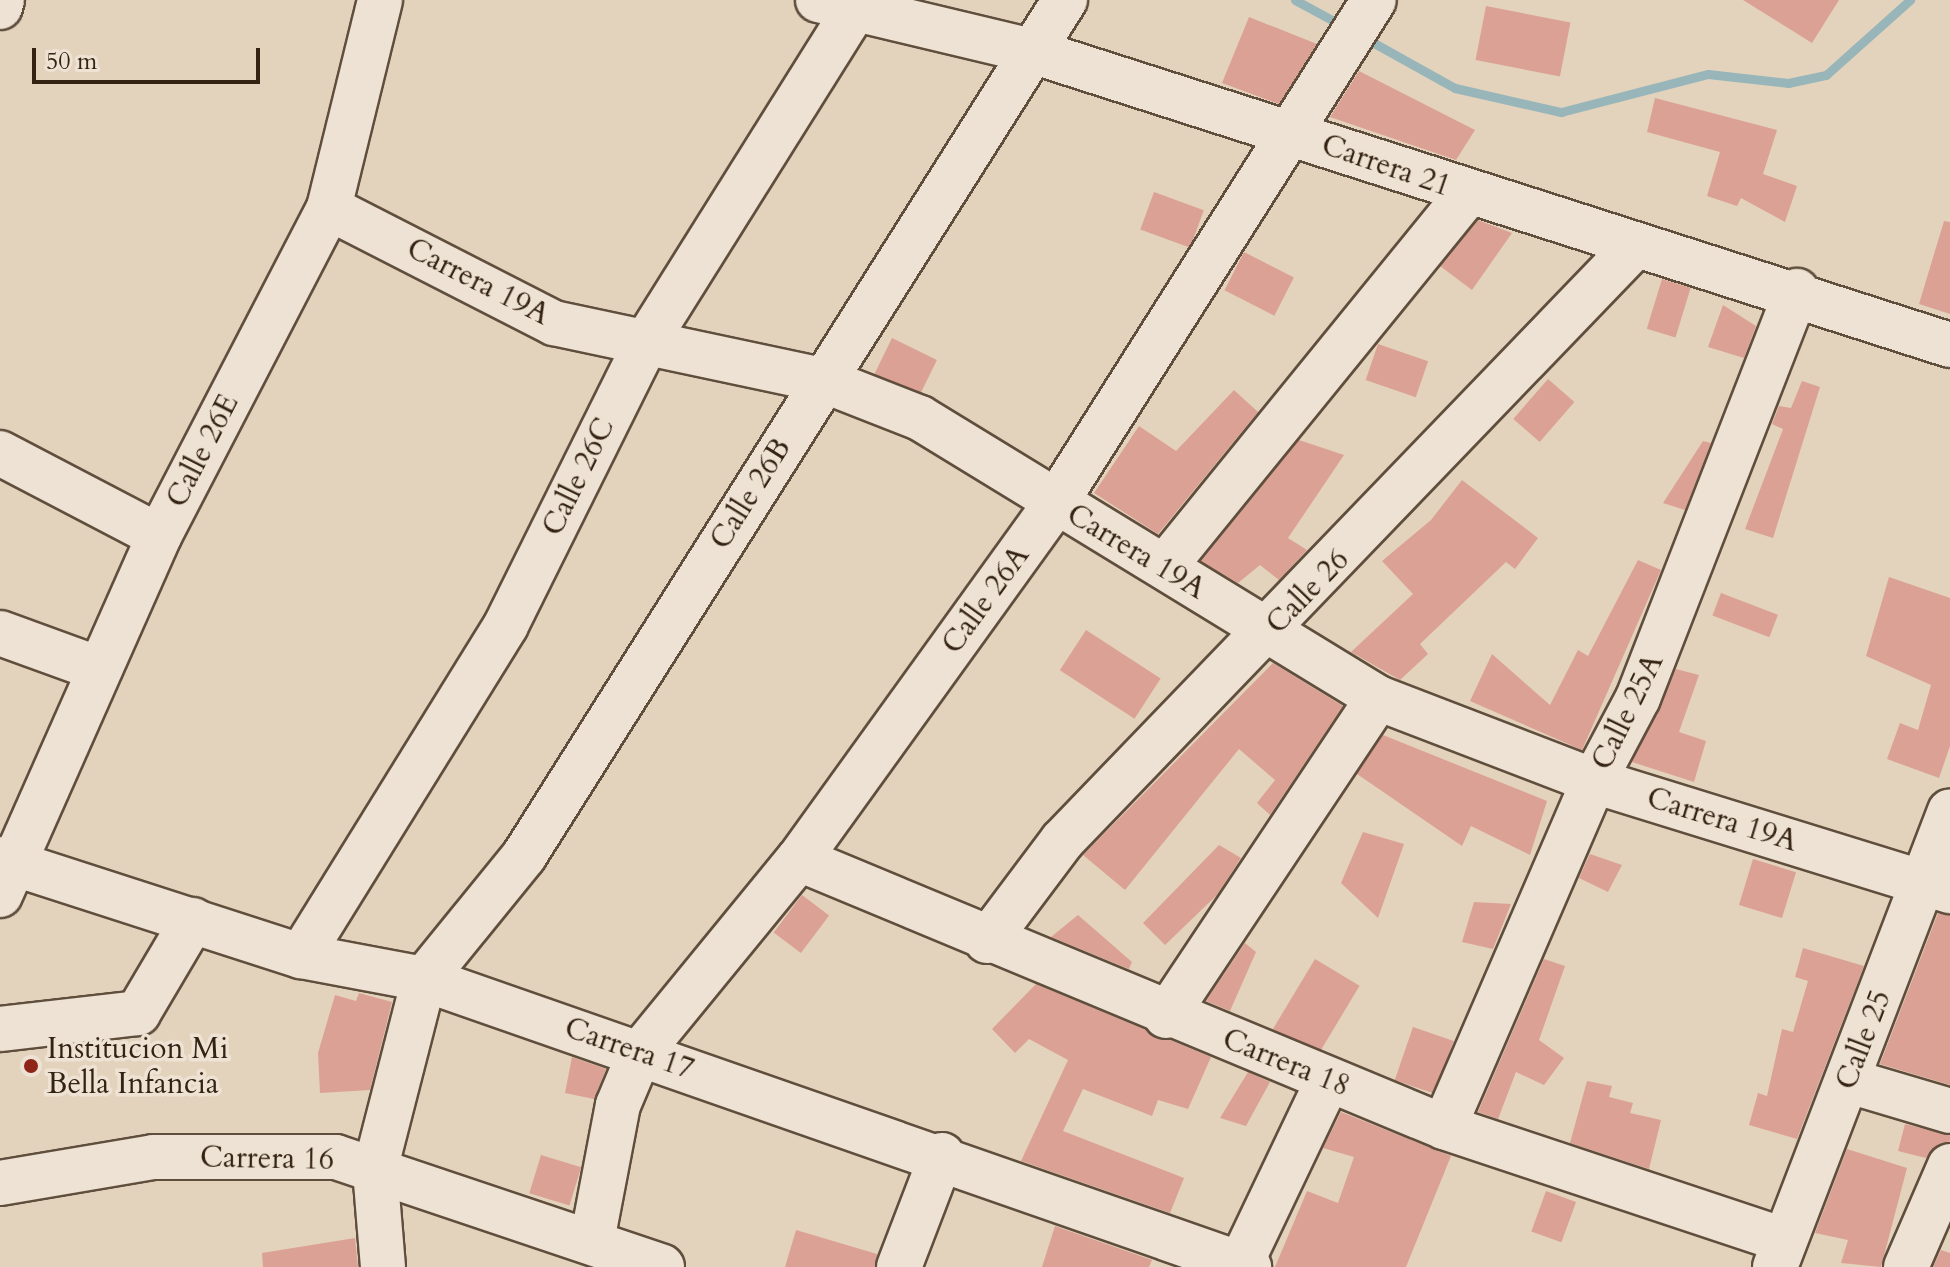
<!DOCTYPE html>
<html>
<head>
<meta charset="utf-8">
<style>
	body { margin:0 }
	#map { position:relative; width:1950px; height:1267px; overflow:hidden; background:#e3d3bc; font-family:Cardo,serif }
	div>[style] { position:absolute }
	[style*='--x'] { left:calc(var(--x)*1px); top:calc(var(--y)*1px); width:calc(var(--w)*1px); rotate:calc(var(--a)*1deg) }
	.stream>* { height:9px; margin:-4.5px; padding:0 4.5px; transform-origin:4.5px; border-radius:4.5px; background:#98b6ba }
	.building>* { inset:0; background:#dca195; transform-origin:0 0 }
	.roads { filter:drop-shadow(2px 0 #604e3d) drop-shadow(-2px 0 #604e3d) drop-shadow(0 2px #604e3d) drop-shadow(0 -2px #604e3d) }
	.minor>* { height:44px; margin:-22px; padding:0 22px; transform-origin:22px; border-radius:22px; background:#ede2d3 }
	.dots>* { width:22px; height:22px; translate:-50% -50%; box-sizing:border-box; border:4px solid #ede2d3; border-radius:50% }
	span { translate:-50% -50%; white-space:nowrap; text-align:center; line-height:1.15; -webkit-text-stroke:7px #ede2d3; paint-order:stroke }
	.street-label { font-size:30px; color:#342213 }
	.poi-label { font-size:30px; color:#342213 }
	.left { translate:0 -50%; text-align:left }
	.scale { position:absolute; left:32px; top:48px; width:228px; height:36px; box-sizing:border-box; border:4px solid #342213; border-top:0; padding-left:10px; font-size:24px; line-height:28px; white-space:nowrap; color:#342213; -webkit-text-stroke:6px #ede2d3; paint-order:stroke }
</style>
</head>
<body>
<div id="map">
	<div class="stream">
		<div style="--x:1295;--y:0;--w:57;--a:28.4"></div>
		<div style="--x:1365;--y:38;--w:103;--a:29.1"></div>
		<div style="--x:1455;--y:88;--w:109;--a:12.8"></div>
		<div style="--x:1561;--y:112;--w:152;--a:-14.5"></div>
		<div style="--x:1708;--y:74;--w:81;--a:6.4"></div>
		<div style="--x:1788;--y:83;--w:39;--a:-12"></div>
		<div style="--x:1826;--y:75;--w:113;--a:-41.8"></div>
	</div>
	<div class="building">
		<div style="clip-path:polygon(1743px 0,1839px 0,1812px 43px)"></div>
		<div style="left:1486px;top:6px;width:86px;height:55px;rotate:11deg"></div>
		<div style="clip-path:polygon(1249px 17px,1317px 44px,1279px 104px,1222px 83px)"></div>
		<div style="clip-path:polygon(1359px 71px,1475px 130px,1456px 160px,1330px 117px)"></div>
		<div style="clip-path:polygon(1655px 98px,1777px 130px,1763px 174px,1797px 186px,1785px 222px,1741px 198px,1737px 206px,1707px 196px,1720px 152px,1647px 132px)"></div>
		<div style="left:1154px;top:192px;width:53px;height:40px;rotate:20deg"></div>
		<div style="clip-path:polygon(1478px 220px,1512px 233px,1472px 290px,1440px 266px)"></div>
		<div style="clip-path:polygon(1944px 221px,1950px 222px,1950px 314px,1919px 304px)"></div>
		<div style="left:1244px;top:252px;width:56px;height:43px;rotate:27deg"></div>
		<div style="left:1662px;top:279px;width:30px;height:52px;rotate:17deg"></div>
		<div style="clip-path:polygon(1723px 305px,1756px 326px,1744px 358px,1708px 347px)"></div>
		<div style="left:892px;top:338px;width:50px;height:40px;rotate:26deg"></div>
		<div style="left:1378px;top:344px;width:53px;height:38px;rotate:19deg"></div>
		<div style="left:1548px;top:379px;width:35px;height:53px;rotate:41deg"></div>
		<div style="clip-path:polygon(1802px 381px,1820px 387px,1773px 538px,1745px 529px,1783px 429px,1772px 424px,1779px 406px,1791px 408px)"></div>
		<div style="clip-path:polygon(1234px 390px,1258px 412px,1158px 534px,1094px 493px,1139px 426px,1176px 451px)"></div>
		<div style="clip-path:polygon(1299px 440px,1344px 455px,1288px 538px,1307px 550px,1279px 580px,1260px 565px,1238px 583px,1201px 561px)"></div>
		<div style="clip-path:polygon(1703px 441px,1711px 443px,1685px 510px,1663px 503px)"></div>
		<div style="clip-path:polygon(1462px 480px,1538px 538px,1515px 569px,1506px 562px,1420px 644px,1428px 654px,1400px 680px,1351px 652px,1413px 594px,1382px 561px,1431px 520px)"></div>
		<div style="clip-path:polygon(1638px 560px,1661px 570px,1582px 750px,1470px 701px,1492px 654px,1550px 705px,1578px 650px,1588px 656px)"></div>
		<div style="clip-path:polygon(1889px 577px,1950px 598px,1950px 746px,1939px 778px,1887px 759px,1900px 723px,1918px 730px,1931px 685px,1866px 656px)"></div>
		<div style="left:1721px;top:593px;width:61px;height:24px;rotate:21deg"></div>
		<div style="left:1086px;top:630px;width:89px;height:48px;rotate:33deg"></div>
		<div style="clip-path:polygon(1273px 663px,1343px 706px,1270px 815px,1257px 803px,1275px 780px,1239px 749px,1125px 890px,1083px 855px)"></div>
		<div style="clip-path:polygon(1676px 669px,1699px 675px,1679px 732px,1706px 741px,1694px 782px,1632px 762px)"></div>
		<div style="clip-path:polygon(1383px 735px,1547px 801px,1530px 855px,1471px 826px,1462px 846px,1357px 774px)"></div>
		<div style="clip-path:polygon(1363px 832px,1404px 844px,1378px 918px,1341px 883px)"></div>
		<div style="clip-path:polygon(1219px 845px,1241px 858px,1217px 895px,1165px 945px,1143px 923px)"></div>
		<div style="clip-path:polygon(1590px 854px,1622px 865px,1608px 892px,1579px 878px)"></div>
		<div style="left:1753px;top:859px;width:45px;height:48px;rotate:17deg"></div>
		<div style="left:802px;top:895px;width:34px;height:47px;rotate:37deg"></div>
		<div style="clip-path:polygon(1474px 902px,1511px 904px,1493px 949px,1462px 942px)"></div>
		<div style="clip-path:polygon(1938px 913px,1950px 915px,1950px 1085px,1880px 1064px)"></div>
		<div style="clip-path:polygon(1078px 915px,1132px 962px,1129px 969px,1051px 937px)"></div>
		<div style="clip-path:polygon(1245px 943px,1256px 952px,1230px 1011px,1206px 1001px)"></div>
		<div style="clip-path:polygon(1803px 948px,1864px 966px,1797px 1139px,1749px 1125px,1758px 1093px,1767px 1096px,1782px 1029px,1793px 1032px,1808px 981px,1795px 977px)"></div>
		<div style="left:1315px;top:959px;width:52px;height:82px;rotate:31deg"></div>
		<div style="clip-path:polygon(1544px 959px,1565px 966px,1539px 1040px,1564px 1058px,1544px 1085px,1516px 1072px,1498px 1119px,1478px 1112px)"></div>
		<div style="clip-path:polygon(1036px 984px,1211px 1057px,1188px 1109px,1158px 1100px,1152px 1116px,1083px 1089px,1063px 1131px,1184px 1178px,1170px 1213px,1021px 1161px,1068px 1060px,1029px 1039px,1015px 1053px,992px 1029px)"></div>
		<div style="clip-path:polygon(359px 993px,392px 1002px,370px 1090px,320px 1093px,318px 1053px,335px 995px,356px 1001px)"></div>
		<div style="left:1413px;top:1027px;width:43px;height:56px;rotate:19deg"></div>
		<div style="clip-path:polygon(572px 1057px,606px 1069px,594px 1099px,565px 1093px)"></div>
		<div style="clip-path:polygon(1248px 1072px,1270px 1082px,1246px 1126px,1220px 1118px)"></div>
		<div style="clip-path:polygon(1587px 1081px,1612px 1086px,1609px 1097px,1633px 1103px,1630px 1113px,1661px 1120px,1649px 1169px,1570px 1143px)"></div>
		<div style="clip-path:polygon(1341px 1112px,1451px 1156px,1406px 1267px,1275px 1267px,1307px 1191px,1338px 1203px,1354px 1157px,1323px 1148px)"></div>
		<div style="clip-path:polygon(1905px 1124px,1950px 1135px,1950px 1141px,1926px 1158px,1898px 1151px)"></div>
		<div style="clip-path:polygon(1847px 1149px,1907px 1168px,1881px 1267px,1841px 1263px,1848px 1240px,1815px 1233px)"></div>
		<div style="left:541px;top:1155px;width:42px;height:40px;rotate:17deg"></div>
		<div style="left:1546px;top:1191px;width:32px;height:43px;rotate:20deg"></div>
		<div style="clip-path:polygon(1055px 1226px,1152px 1260px,1149px 1267px,1042px 1267px)"></div>
		<div style="clip-path:polygon(796px 1230px,877px 1254px,875px 1267px,785px 1267px)"></div>
		<div style="clip-path:polygon(355px 1238px,358px 1267px,263px 1267px,262px 1253px)"></div>
		<div style="clip-path:polygon(1941px 1250px,1950px 1253px,1950px 1267px,1933px 1267px)"></div>
	</div>
	<div class="roads">
		<div class="minor">
			<div style="--x:818;--y:0;--w:220;--a:13.4"></div>
			<div style="--x:1032;--y:51;--w:964;--a:17.76"></div>
			<div style="--x:0;--y:7;--w:7;--a:-74"></div>
			<div style="--x:329;--y:208;--w:253;--a:27.1"></div>
			<div style="--x:554;--y:323;--w:275;--a:12"></div>
			<div style="--x:823;--y:380;--w:104;--a:21.4"></div>
			<div style="--x:920;--y:418;--w:537;--a:31.44"></div>
			<div style="--x:1378;--y:698;--w:231;--a:21"></div>
			<div style="--x:1594;--y:781;--w:373;--a:17.2"></div>
			<div style="--x:0;--y:453;--w:179;--a:27.6"></div>
			<div style="--x:1165;--y:566;--w:479;--a:-50.9"></div>
			<div style="--x:0;--y:633;--w:105;--a:20"></div>
			<div style="--x:0;--y:859;--w:316;--a:17.9"></div>
			<div style="--x:301;--y:956;--w:125;--a:10.6"></div>
			<div style="--x:424;--y:979;--w:874;--a:19.24"></div>
			<div style="--x:799;--y:859;--w:698;--a:22.56"></div>
			<div style="--x:1444;--y:1127;--w:357;--a:18.4"></div>
			<div style="--x:0;--y:895;--w:393;--a:-66.1"></div>
			<div style="--x:159;--y:536;--w:369;--a:-62.6"></div>
			<div style="--x:329;--y:208;--w:214;--a:-76.2"></div>
			<div style="--x:987;--y:941;--w:125;--a:-53.1"></div>
			<div style="--x:1062;--y:841;--w:825;--a:-46.08"></div>
			<div style="--x:301;--y:956;--w:389;--a:-58.2"></div>
			<div style="--x:506;--y:625;--w:319;--a:-63.6"></div>
			<div style="--x:648;--y:339;--w:400;--a:-57.9"></div>
			<div style="--x:1166;--y:1016;--w:382;--a:-56.3"></div>
			<div style="--x:0;--y:1029;--w:139;--a:-6.6"></div>
			<div style="--x:138;--y:1013;--w:108;--a:-59.4"></div>
			<div style="--x:1849;--y:1081;--w:105;--a:16.5"></div>
			<div style="--x:1444;--y:1127;--w:377;--a:-66.6"></div>
			<div style="--x:1594;--y:781;--w:94;--a:-62.1"></div>
			<div style="--x:1638;--y:698;--w:437;--a:-68.7"></div>
			<div style="--x:0;--y:1183;--w:155;--a:-9.6"></div>
			<div style="--x:153;--y:1157;--w:183;--a:0"></div>
			<div style="--x:336;--y:1157;--w:344;--a:18.6"></div>
			<div style="--x:592;--y:1241;--w:138;--a:-79.2"></div>
			<div style="--x:618;--y:1105;--w:56;--a:-67.1"></div>
			<div style="--x:640;--y:1053;--w:251;--a:-50.7"></div>
			<div style="--x:799;--y:859;--w:438;--a:-54.2"></div>
			<div style="--x:1055;--y:504;--w:596;--a:-57.67"></div>
			<div style="--x:383;--y:1267;--w:97;--a:-94.7"></div>
			<div style="--x:375;--y:1170;--w:197;--a:-75.6"></div>
			<div style="--x:424;--y:979;--w:159;--a:-50.9"></div>
			<div style="--x:524;--y:856;--w:1013;--a:-57.71"></div>
			<div style="--x:899;--y:1267;--w:120;--a:-69"></div>
			<div style="--x:1239;--y:1267;--w:207;--a:-64.5"></div>
			<div style="--x:1775;--y:1267;--w:488;--a:-69"></div>
			<div style="--x:1906;--y:1267;--w:110;--a:-66.5"></div>
		</div>
	</div>
	<div class="dots">
		<div style="left:31px;top:1066px;background:#8f2418"></div>
	</div>
	<div class="street-label">
		<span style="left:1386px;top:166px;rotate:19deg">Carrera 21</span>
		<span style="left:478px;top:282px;rotate:27deg">Carrera 19A</span>
		<span style="left:203px;top:451px;rotate:-63deg">Calle 26E</span>
		<span style="left:579px;top:477px;rotate:-64deg">Calle 26C</span>
		<span style="left:751px;top:494px;rotate:-58deg">Calle 26B</span>
		<span style="left:1136px;top:552px;rotate:31deg">Carrera 19A</span>
		<span style="left:1308px;top:592px;rotate:-46deg">Calle 26</span>
		<span style="left:986px;top:600px;rotate:-54deg">Calle 26A</span>
		<span style="left:1628px;top:712px;rotate:-64deg">Calle 25A</span>
		<span style="left:1722px;top:820px;rotate:17deg">Carrera 19A</span>
		<span style="left:1864px;top:1040px;rotate:-69deg">Calle 25</span>
		<span style="left:629px;top:1049px;rotate:19deg">Carrera 17</span>
		<span style="left:1286px;top:1063px;rotate:22deg">Carrera 18</span>
		<span style="left:267px;top:1159px;rotate:1deg">Carrera 16</span>
	</div>
	<div class="poi-label">
		<span class="left" style="left:47px;top:1066px">Institucion Mi<br>Bella Infancia</span>
	</div>
	<div class="scale">50 m</div>
</div>
</body>
</html>
